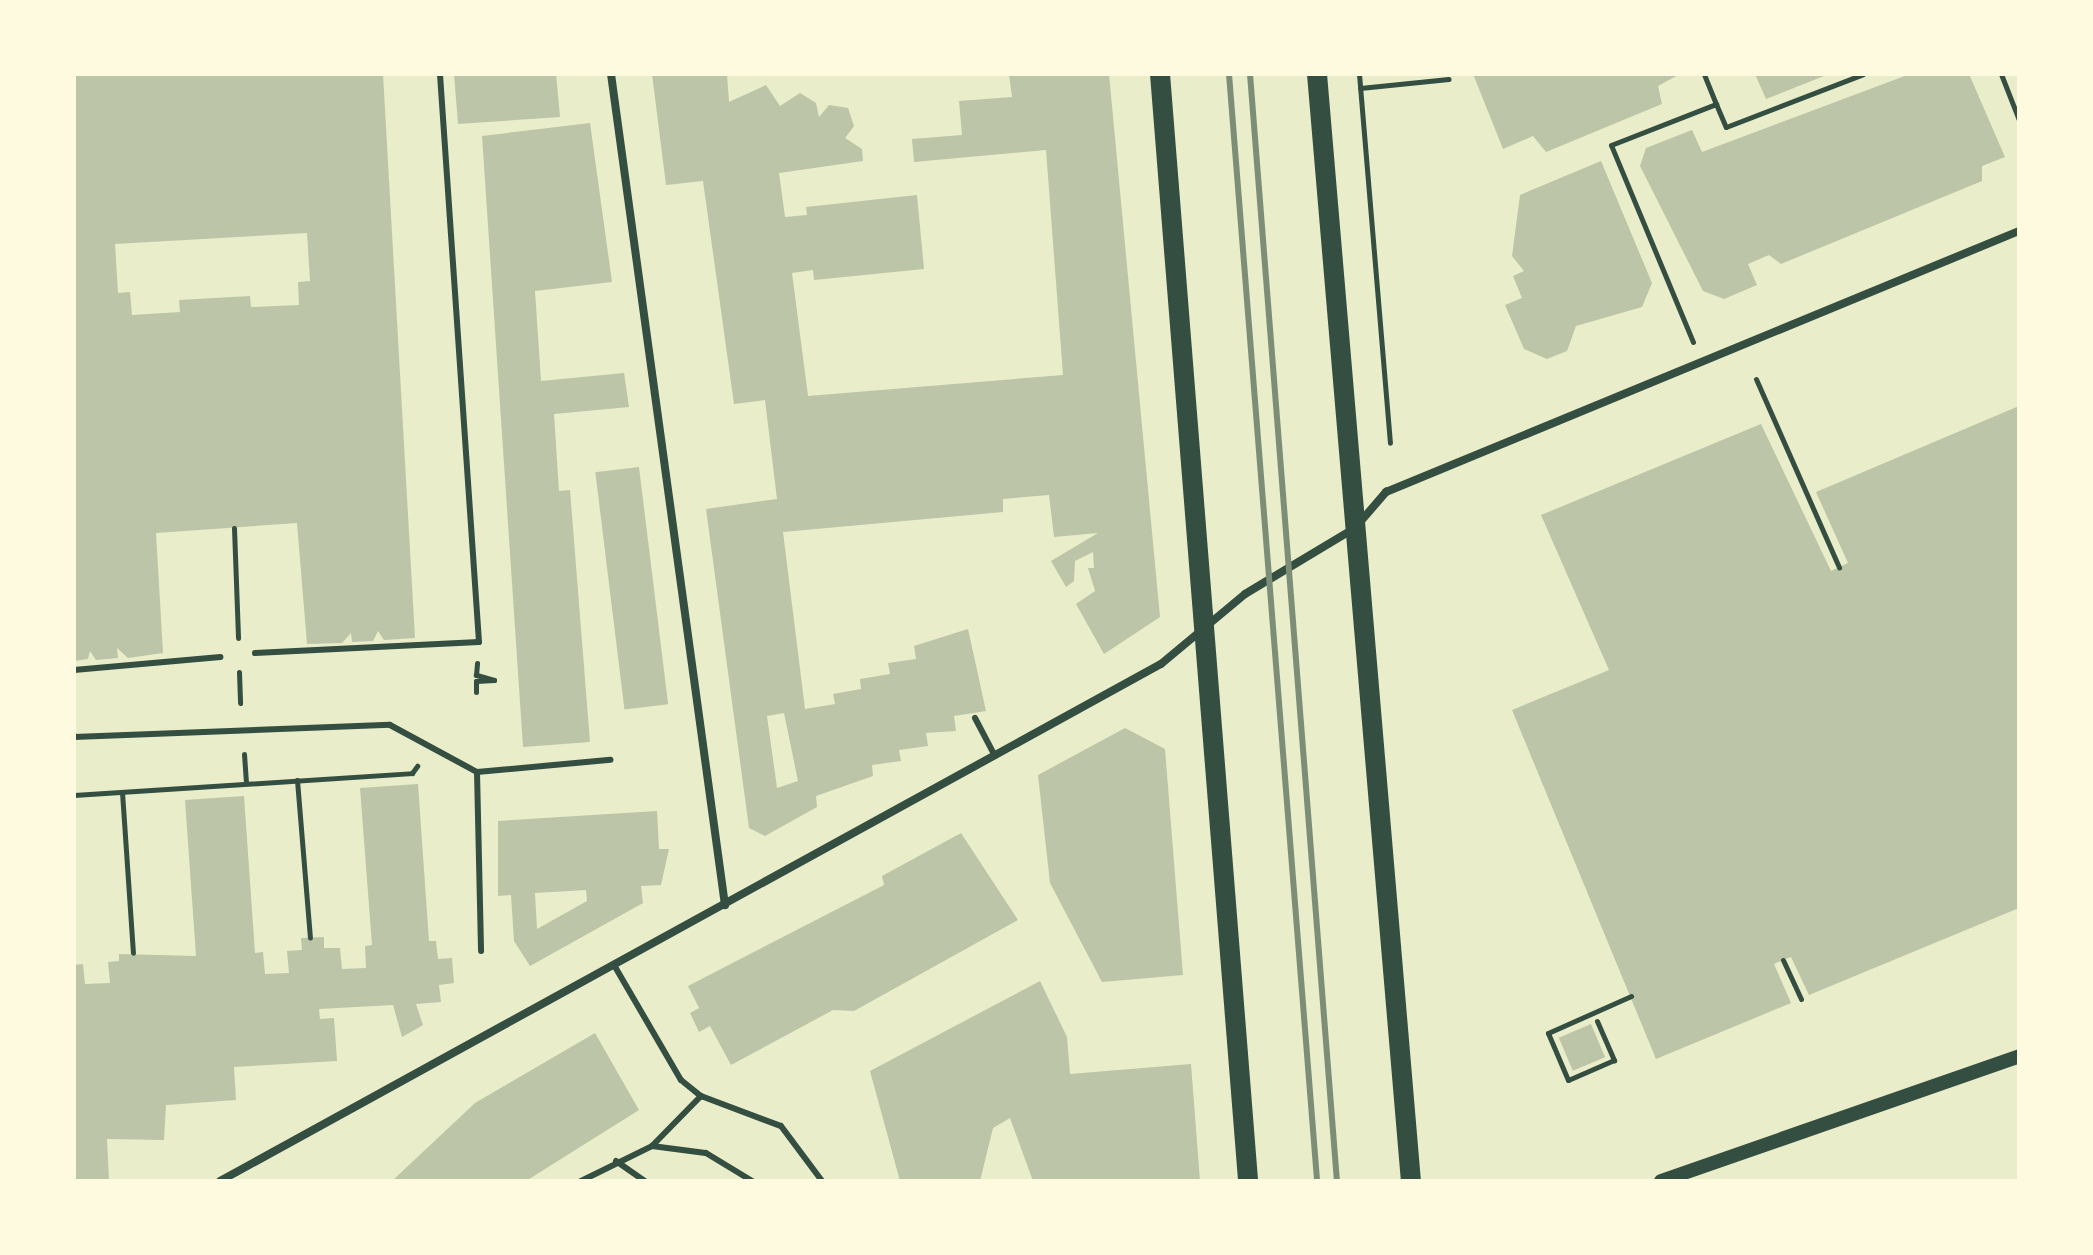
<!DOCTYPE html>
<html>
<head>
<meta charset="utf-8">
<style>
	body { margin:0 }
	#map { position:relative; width:2093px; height:1255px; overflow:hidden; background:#e9edc9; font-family:Ubuntu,sans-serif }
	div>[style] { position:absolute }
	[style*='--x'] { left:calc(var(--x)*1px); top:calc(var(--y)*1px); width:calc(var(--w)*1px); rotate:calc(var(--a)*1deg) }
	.building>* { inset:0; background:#bcc5a7; transform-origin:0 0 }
	.path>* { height:5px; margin:-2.5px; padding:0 2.5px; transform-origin:2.5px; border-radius:2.5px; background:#344e41 }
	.service>* { height:6px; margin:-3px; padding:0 3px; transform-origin:3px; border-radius:3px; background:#344e41 }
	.minor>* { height:8px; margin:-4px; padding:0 4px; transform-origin:4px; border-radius:4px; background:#344e41 }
	.tertiary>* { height:14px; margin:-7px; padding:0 7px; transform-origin:7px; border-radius:7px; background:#344e41 }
	.primary>* { height:20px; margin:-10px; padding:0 10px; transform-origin:10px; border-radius:10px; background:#344e41 }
	.rail>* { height:6px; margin:-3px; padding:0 3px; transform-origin:3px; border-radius:3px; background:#7c8e77 }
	span { translate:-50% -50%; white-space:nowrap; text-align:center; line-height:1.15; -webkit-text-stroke:8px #fefae0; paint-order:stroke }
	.frame { position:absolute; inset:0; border:76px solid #fefae0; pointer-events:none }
</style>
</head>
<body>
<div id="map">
	<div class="building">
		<div style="clip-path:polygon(evenodd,74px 74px,383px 74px,415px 638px,384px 640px,378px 631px,373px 641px,352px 642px,351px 633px,342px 643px,307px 644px,297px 523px,156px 533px,163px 653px,128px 658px,117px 648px,118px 658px,96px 660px,90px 651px,88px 659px,74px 661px,74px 74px,307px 233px,310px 281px,298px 282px,299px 305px,251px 307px,250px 296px,179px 300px,180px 312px,132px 315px,130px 292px,118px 293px,115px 244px,307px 233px)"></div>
		<div style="clip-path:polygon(454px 74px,556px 74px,560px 117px,458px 124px)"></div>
		<div style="clip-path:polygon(evenodd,652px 74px,727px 74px,729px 102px,766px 85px,780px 106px,800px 93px,816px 103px,819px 117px,829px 105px,848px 108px,854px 126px,845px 138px,862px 149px,863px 161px,779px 173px,785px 217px,807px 215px,806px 207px,917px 195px,924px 269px,814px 280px,813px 270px,792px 273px,808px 396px,1063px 375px,1046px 150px,914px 162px,912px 139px,962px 135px,959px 101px,1012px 97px,1009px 74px,1109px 74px,1160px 617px,1104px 654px,1076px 604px,1095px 591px,1088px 568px,1094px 568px,1093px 552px,1075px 561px,1074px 581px,1066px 587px,1051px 561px,1098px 533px,1054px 537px,1049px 495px,1003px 499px,1003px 512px,783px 532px,805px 709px,835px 704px,833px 694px,861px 689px,860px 679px,890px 674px,888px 663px,916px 659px,914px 646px,968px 629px,986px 711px,954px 716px,956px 731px,926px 733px,928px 746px,899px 750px,901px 761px,872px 765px,873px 776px,816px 796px,817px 807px,765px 836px,749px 828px,706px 509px,777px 499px,765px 400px,734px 404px,703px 181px,666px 185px,652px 74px,784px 713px,798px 781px,777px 788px,767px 716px,784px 713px)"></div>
		<div style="clip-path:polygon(1473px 74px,1680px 74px,1658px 86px,1662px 104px,1546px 152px,1533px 136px,1503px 149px)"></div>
		<div style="clip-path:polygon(1755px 74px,1829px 74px,1766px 99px)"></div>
		<div style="clip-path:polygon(1910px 74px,1969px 74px,2005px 157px,1982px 166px,1982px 181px,1781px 264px,1769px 255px,1748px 264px,1757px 285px,1724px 299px,1703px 291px,1640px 166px,1646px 148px,1692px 130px,1702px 152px)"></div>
		<div style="clip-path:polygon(590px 123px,612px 282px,535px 291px,541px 381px,624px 373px,629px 407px,554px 414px,559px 491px,570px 490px,590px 742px,523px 747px,482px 136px)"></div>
		<div style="clip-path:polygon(1601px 161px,1652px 283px,1642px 307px,1576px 326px,1567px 351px,1547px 359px,1524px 349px,1505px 305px,1522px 298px,1513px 276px,1524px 271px,1512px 256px,1520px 195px)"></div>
		<div style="clip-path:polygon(2019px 406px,2019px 908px,1809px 995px,1791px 957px,1783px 960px,1774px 964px,1791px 1003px,1656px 1059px,1512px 710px,1609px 670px,1541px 515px,1761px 424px,1831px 571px,1848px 563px,1816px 492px)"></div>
		<div style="left:639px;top:467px;width:239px;height:44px;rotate:83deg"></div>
		<div style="clip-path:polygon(1125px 728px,1165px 749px,1183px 975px,1102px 982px,1050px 883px,1038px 775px)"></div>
		<div style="clip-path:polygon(418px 784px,429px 941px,436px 941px,438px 959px,452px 958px,454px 983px,439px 985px,441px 1002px,416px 1004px,423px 1025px,402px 1037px,393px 1005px,319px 1009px,320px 1019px,334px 1018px,337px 1061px,234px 1067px,236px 1100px,166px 1105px,164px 1140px,107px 1139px,109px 1180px,74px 1181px,74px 965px,83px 964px,85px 984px,110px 983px,108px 962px,119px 961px,119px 954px,196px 956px,185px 800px,244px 796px,255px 953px,263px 952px,265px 974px,289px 973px,287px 951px,302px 950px,301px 938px,324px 937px,324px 948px,340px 948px,342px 969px,366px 968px,365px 946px,372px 945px,360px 788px)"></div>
		<div style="clip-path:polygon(evenodd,657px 811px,659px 849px,669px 849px,661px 885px,641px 886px,643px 903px,530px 966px,514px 941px,511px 895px,498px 896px,498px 821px,657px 811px,586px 890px,587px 901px,537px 929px,535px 893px,586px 890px)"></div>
		<div style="clip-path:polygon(961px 833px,1018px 920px,854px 1011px,833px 1010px,731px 1065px,710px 1026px,699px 1032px,690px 1013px,699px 1008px,688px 986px,884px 885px,882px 876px)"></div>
		<div style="clip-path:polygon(1040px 981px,1067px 1037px,1070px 1074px,1191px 1064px,1200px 1181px,1033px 1181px,1010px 1118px,993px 1128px,980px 1181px,900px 1181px,870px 1071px)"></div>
		<div style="left:1591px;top:1024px;width:36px;height:35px;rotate:67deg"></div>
		<div style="clip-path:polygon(595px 1033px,639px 1110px,526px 1181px,392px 1181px,475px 1103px)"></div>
	</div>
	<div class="path">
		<div style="--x:1359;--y:74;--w:370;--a:85.2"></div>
		<div style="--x:2001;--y:74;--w:49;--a:68.6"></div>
		<div style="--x:1360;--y:88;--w:89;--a:-5.8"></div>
		<div style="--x:1716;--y:104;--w:25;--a:67"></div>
		<div style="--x:1726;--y:127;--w:147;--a:-21.1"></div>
		<div style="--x:1693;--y:342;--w:213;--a:-112.6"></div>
		<div style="--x:1611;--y:145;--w:113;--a:-21.3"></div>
		<div style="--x:1716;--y:104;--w:32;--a:-112"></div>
		<div style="--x:1756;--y:379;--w:206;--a:66.2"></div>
		<div style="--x:234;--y:528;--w:110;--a:87.9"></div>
		<div style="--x:239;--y:672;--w:31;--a:88"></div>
		<div style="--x:476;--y:692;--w:11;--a:-90"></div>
		<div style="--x:476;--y:681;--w:18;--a:-3"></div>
		<div style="--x:494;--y:680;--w:19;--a:-164"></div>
		<div style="--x:476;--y:675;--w:12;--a:-85"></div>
		<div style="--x:244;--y:754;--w:29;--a:86"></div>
		<div style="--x:297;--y:780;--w:158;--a:85.3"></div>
		<div style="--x:122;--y:792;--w:161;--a:86.1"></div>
		<div style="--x:74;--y:795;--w:339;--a:-3.7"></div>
		<div style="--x:412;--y:773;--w:9;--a:-54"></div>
		<div style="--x:1783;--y:960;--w:43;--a:65.2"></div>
		<div style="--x:1597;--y:1021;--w:43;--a:66.4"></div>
		<div style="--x:1614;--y:1060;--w:50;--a:156.5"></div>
		<div style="--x:1568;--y:1080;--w:51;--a:-113.1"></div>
		<div style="--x:1548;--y:1033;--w:91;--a:-24"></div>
	</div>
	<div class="service">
		<div style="--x:255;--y:653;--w:224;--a:-2.8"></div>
		<div style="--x:479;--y:642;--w:569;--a:-93.93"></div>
		<div style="--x:74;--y:670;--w:147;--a:-5.1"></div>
		<div style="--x:975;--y:718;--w:43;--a:62.2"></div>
		<div style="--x:74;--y:737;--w:316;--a:-2.2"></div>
		<div style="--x:390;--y:725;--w:99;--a:28.4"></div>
		<div style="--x:477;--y:772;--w:179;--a:88.7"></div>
		<div style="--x:477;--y:772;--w:134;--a:-5.2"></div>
		<div style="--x:614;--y:965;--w:133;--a:59.8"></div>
		<div style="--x:681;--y:1080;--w:26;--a:39"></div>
		<div style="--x:701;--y:1096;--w:85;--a:20.6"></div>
		<div style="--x:781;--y:1126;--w:69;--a:53.3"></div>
		<div style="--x:652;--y:1146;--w:54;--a:7.4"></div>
		<div style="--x:706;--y:1153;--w:54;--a:31.3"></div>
		<div style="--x:616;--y:1161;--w:35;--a:35"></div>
		<div style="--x:581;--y:1181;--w:79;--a:-26.2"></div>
		<div style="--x:652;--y:1146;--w:70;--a:-45.6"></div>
	</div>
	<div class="minor">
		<div style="--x:611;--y:74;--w:839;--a:82.19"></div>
		<div style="--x:220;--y:1181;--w:1074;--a:-28.79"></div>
		<div style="--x:1161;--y:664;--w:109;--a:-39.8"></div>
		<div style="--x:1245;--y:594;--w:128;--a:-31"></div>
		<div style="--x:1355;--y:528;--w:48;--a:-49.3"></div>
		<div style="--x:1386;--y:492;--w:685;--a:-22.41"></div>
	</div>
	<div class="tertiary">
		<div style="--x:1661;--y:1181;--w:379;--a:-19.2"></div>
	</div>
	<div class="primary">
		<div style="--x:1160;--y:74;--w:1110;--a:85.45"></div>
		<div style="--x:1317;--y:74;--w:1111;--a:85.15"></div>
	</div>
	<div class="rail">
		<div style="--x:1229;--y:74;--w:1110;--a:85.45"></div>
		<div style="--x:1250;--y:74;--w:1110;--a:85.51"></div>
	</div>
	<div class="frame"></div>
</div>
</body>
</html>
